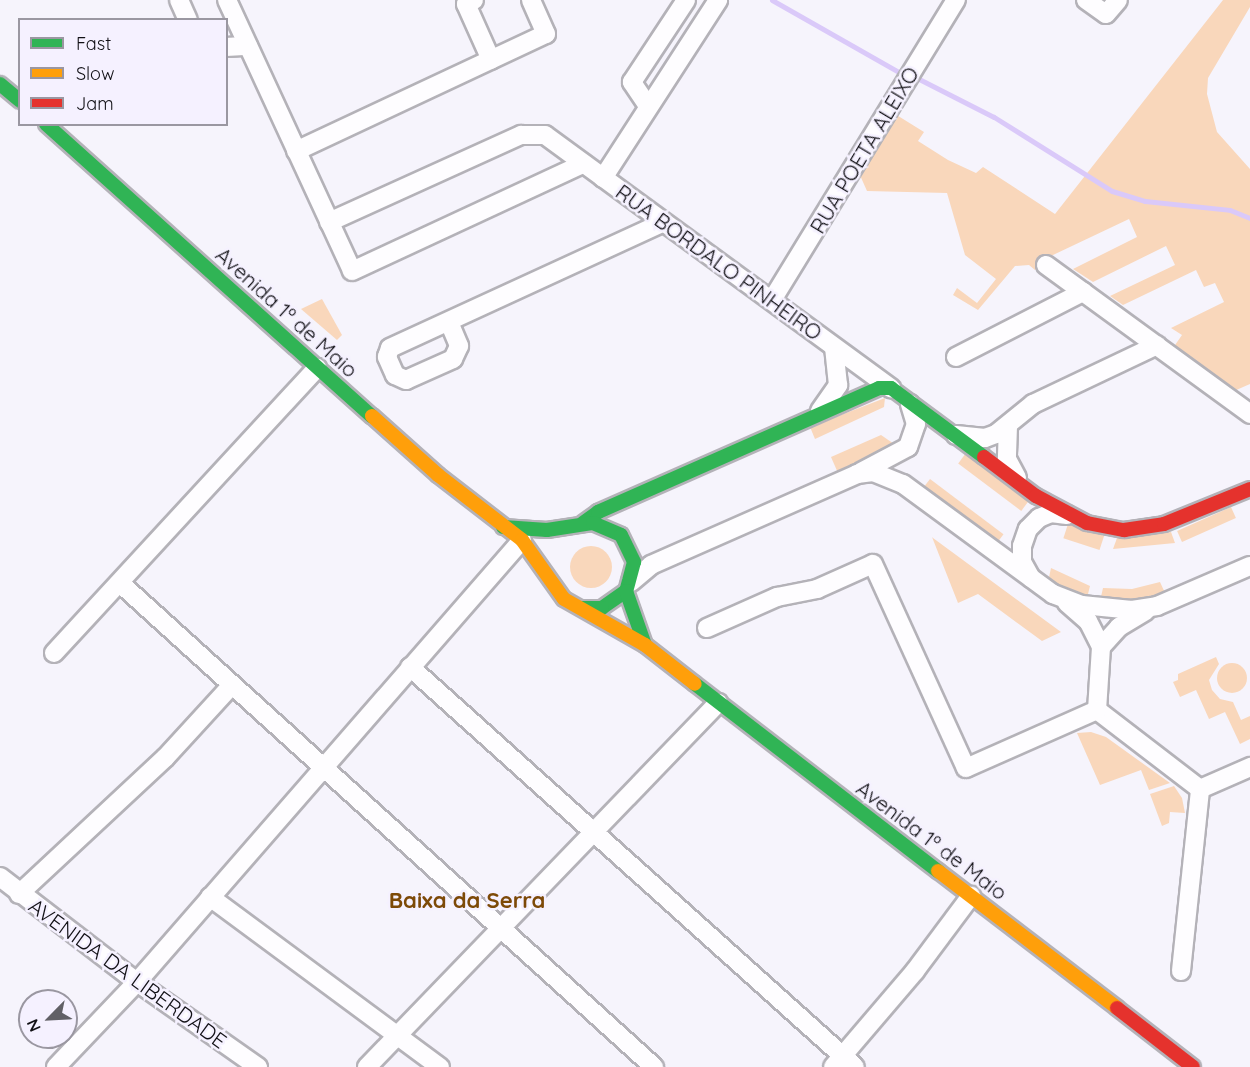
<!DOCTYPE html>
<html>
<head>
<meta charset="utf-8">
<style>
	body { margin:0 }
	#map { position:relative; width:1250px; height:1067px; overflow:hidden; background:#f6f4fc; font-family:Quicksand,sans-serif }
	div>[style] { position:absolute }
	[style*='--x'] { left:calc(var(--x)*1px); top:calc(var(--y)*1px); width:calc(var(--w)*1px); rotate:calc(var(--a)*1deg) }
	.green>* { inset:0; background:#f9d7bb; transform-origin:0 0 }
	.round { border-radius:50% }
	.stream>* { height:5px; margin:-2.5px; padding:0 2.5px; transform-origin:2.5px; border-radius:2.5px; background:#dac9f9 }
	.roads { filter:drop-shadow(2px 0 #b4b2b8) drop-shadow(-2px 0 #b4b2b8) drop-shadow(0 2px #b4b2b8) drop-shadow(0 -2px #b4b2b8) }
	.street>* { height:18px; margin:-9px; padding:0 9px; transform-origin:9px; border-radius:9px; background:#fefdff }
	.fast>* { height:14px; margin:-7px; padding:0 7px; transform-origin:7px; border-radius:7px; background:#30b455 }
	.slow>* { height:14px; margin:-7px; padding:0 7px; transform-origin:7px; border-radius:7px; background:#ff9f0a }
	.jam>* { height:14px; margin:-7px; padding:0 7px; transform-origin:7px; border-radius:7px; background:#e5322d }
	span { translate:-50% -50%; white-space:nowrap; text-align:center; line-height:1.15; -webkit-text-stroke:5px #f5f1ff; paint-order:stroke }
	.street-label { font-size:21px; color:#111015 }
	.neighbourhood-label { font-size:22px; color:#7d4a08; font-weight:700 }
	.legend { position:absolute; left:18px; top:18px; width:210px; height:108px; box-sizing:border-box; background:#f5f1ff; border:2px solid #9a97a1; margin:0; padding:8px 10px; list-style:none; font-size:18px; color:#111015 }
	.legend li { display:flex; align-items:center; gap:12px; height:30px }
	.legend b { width:30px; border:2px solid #9a97a1 }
	.north { position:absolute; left:18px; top:989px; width:60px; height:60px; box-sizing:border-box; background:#f5f1ff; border:2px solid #9a97a1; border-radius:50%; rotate:246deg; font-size:16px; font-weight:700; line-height:24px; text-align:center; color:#111015 }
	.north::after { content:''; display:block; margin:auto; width:21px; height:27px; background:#616066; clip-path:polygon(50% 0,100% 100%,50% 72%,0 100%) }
</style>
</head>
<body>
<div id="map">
	<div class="green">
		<div style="clip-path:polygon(1223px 0,1250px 0,1250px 7px,1208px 78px,1207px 94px,1217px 132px,1250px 169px,1250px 384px,1234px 391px,1173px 348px,1182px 335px,1171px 328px,1224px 302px,1215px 283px,1204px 287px,1196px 270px,1123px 305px,1110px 296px,1175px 265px,1166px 246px,1093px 282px,1073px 269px,1137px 237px,1129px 219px,1053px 255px,1035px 270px,1029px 265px,1015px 266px,978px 310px,953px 295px,957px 288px,977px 303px,996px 279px,965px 255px,947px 193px,867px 191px,859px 173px,895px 114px,924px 132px,918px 141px,948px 160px,976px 173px,983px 167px,1055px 214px)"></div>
		<div style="clip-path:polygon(322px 299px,342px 335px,337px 340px,301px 309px)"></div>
		<div style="clip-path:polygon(885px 398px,884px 407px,815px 439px,810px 427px)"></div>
		<div style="clip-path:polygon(881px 435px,897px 446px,838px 473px,831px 457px)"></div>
		<div style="left:966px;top:453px;width:79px;height:13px;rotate:37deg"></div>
		<div style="left:930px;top:479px;width:92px;height:12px;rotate:37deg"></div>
		<div style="left:1231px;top:507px;width:12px;height:59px;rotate:66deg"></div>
		<div style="left:1068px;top:524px;width:38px;height:15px;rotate:18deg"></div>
		<div style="clip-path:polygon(1171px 532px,1175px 543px,1113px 549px,1117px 538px)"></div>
		<div style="clip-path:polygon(932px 537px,933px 538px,1061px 632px,1042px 641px,978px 594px,958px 603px)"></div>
		<div class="round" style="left:570px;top:546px;width:42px;height:42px"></div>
		<div style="clip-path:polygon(1051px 568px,1090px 586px,1087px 598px,1048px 582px)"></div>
		<div style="clip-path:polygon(1160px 582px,1166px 595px,1135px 602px,1100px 601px,1103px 588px,1132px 589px)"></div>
		<div style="clip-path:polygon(1216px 657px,1219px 664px,1209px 680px,1212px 690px,1220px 699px,1233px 702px,1241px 720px,1250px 716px,1250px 739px,1240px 744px,1225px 712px,1209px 719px,1196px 690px,1180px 697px,1173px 682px,1178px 680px,1178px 674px)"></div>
		<div class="round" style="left:1217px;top:663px;width:30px;height:30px"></div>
		<div style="clip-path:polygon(1091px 732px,1106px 737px,1170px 783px,1149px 790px,1141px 770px,1100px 785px,1077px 733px)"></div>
		<div style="clip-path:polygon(1174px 786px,1182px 798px,1185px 813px,1170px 812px,1169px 823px,1162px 826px,1150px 794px)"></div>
	</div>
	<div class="stream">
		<div style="--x:772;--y:0;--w:150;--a:29.6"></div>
		<div style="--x:917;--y:78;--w:86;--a:26.9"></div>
		<div style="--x:994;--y:117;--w:139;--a:32.1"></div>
		<div style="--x:1112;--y:191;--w:34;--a:17"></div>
		<div style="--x:1145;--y:201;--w:85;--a:6"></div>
		<div style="--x:1230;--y:210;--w:22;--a:22"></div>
	</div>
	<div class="roads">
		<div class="street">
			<div style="--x:179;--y:0;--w:22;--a:66"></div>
			<div style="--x:227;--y:0;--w:298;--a:65.2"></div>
			<div style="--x:352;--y:271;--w:255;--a:-24.9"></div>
			<div style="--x:474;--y:0;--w:9;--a:153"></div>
			<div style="--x:466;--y:4;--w:61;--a:65.9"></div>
			<div style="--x:1086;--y:0;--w:24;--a:35"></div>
			<div style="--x:1106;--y:14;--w:18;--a:-49"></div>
			<div style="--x:226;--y:47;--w:22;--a:-3"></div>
			<div style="--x:648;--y:106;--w:29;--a:-124"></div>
			<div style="--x:632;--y:82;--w:98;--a:-56.6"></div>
			<div style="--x:296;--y:151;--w:276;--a:-25.1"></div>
			<div style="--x:546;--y:34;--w:37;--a:-114"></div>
			<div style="--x:603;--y:178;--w:212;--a:-57.1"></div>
			<div style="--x:329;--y:222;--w:211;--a:-24.4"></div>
			<div style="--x:521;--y:135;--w:24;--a:0"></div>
			<div style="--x:545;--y:135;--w:429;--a:36.2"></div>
			<div style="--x:1046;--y:265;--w:253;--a:36.1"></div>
			<div style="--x:772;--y:300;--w:352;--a:-58.5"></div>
			<div style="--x:449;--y:322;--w:26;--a:67"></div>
			<div style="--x:459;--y:346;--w:14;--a:115"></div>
			<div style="--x:453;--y:359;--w:51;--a:155.9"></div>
			<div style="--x:406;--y:380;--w:12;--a:-156"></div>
			<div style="--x:395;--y:375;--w:20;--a:-114"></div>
			<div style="--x:387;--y:357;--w:9;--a:-72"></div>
			<div style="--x:390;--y:348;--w:299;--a:-24.7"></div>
			<div style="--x:956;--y:357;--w:143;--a:-27.1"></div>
			<div style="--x:820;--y:411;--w:32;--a:-55"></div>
			<div style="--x:838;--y:385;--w:38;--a:-96"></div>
			<div style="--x:1008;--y:426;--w:33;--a:92"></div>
			<div style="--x:1007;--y:459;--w:21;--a:62"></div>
			<div style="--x:956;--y:435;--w:29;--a:6"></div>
			<div style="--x:985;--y:438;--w:12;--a:-20"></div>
			<div style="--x:996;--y:434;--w:48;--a:-39"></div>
			<div style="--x:1033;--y:404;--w:137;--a:-25.4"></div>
			<div style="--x:861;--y:472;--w:53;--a:-28"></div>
			<div style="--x:908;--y:447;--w:24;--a:-71"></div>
			<div style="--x:916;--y:424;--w:21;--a:-107"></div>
			<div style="--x:1031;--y:578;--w:18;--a:-119"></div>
			<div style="--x:1022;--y:562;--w:16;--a:-90"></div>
			<div style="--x:1022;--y:546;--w:18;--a:-71"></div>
			<div style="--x:1028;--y:529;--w:16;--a:-45"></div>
			<div style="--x:1039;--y:518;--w:13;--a:-23"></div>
			<div style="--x:1051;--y:513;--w:16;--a:7"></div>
			<div style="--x:631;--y:582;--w:26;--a:-40"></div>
			<div style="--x:651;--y:565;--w:225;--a:-23.8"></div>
			<div style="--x:857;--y:474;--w:16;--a:-7"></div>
			<div style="--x:873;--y:472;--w:32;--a:22"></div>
			<div style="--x:903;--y:484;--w:186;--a:36.3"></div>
			<div style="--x:1053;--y:594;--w:31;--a:21"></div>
			<div style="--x:1082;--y:605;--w:50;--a:5.7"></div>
			<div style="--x:1132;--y:610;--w:25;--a:-9"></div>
			<div style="--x:1157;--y:606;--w:101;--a:-23.3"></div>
			<div style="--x:120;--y:583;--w:721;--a:42.19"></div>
			<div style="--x:1067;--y:603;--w:28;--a:41"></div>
			<div style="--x:1088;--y:621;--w:29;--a:63"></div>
			<div style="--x:1101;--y:647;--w:63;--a:93.6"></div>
			<div style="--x:1097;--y:710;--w:130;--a:37.5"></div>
			<div style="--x:707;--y:628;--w:77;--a:-23.9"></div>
			<div style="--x:777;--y:597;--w:41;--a:-11.3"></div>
			<div style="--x:817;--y:589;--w:61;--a:-24.1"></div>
			<div style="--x:873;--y:564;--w:224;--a:65.5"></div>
			<div style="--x:966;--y:768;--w:143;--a:-23.9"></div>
			<div style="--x:1101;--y:647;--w:27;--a:-48"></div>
			<div style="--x:1119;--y:627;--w:31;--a:-31"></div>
			<div style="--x:54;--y:653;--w:388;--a:-47.3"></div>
			<div style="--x:410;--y:667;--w:598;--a:41.95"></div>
			<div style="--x:0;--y:877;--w:173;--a:37.5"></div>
			<div style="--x:137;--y:982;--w:148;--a:35.1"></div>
			<div style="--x:19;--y:894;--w:200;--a:-43"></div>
			<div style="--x:165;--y:758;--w:99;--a:-47.5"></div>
			<div style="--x:210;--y:897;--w:286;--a:36.5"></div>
			<div style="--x:1181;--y:971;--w:183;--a:-84"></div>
			<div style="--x:1200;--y:789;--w:55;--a:-23.7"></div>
			<div style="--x:56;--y:1067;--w:117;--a:-46.4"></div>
			<div style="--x:137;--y:982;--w:586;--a:-48.94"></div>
			<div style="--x:367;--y:1067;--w:506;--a:-46.04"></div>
			<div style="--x:833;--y:1067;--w:126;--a:-49.5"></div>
			<div style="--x:915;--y:971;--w:94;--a:-53.3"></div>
		</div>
		<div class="fast">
			<div style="--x:0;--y:84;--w:26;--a:40"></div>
			<div style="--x:46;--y:124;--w:438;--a:41.9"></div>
			<div style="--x:583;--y:523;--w:19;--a:-36"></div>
			<div style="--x:598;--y:512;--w:307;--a:-23.8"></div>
			<div style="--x:879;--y:388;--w:12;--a:0"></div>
			<div style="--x:891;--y:388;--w:116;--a:36.6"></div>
			<div style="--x:503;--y:527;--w:44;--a:3.9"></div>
			<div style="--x:547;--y:530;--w:47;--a:-8.7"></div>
			<div style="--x:593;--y:523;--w:30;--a:23"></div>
			<div style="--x:621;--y:535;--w:30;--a:64"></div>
			<div style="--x:634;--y:562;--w:30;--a:105"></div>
			<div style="--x:626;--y:591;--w:29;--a:145"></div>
			<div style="--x:602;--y:608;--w:20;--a:180"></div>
			<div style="--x:626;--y:591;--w:57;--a:70.6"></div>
			<div style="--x:695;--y:684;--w:307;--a:37.6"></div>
		</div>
		<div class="slow">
			<div style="--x:372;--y:416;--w:89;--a:41.8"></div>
			<div style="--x:438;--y:475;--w:106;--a:37.7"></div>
			<div style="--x:522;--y:540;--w:72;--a:54.6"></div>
			<div style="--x:564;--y:599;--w:93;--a:29.6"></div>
			<div style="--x:645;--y:645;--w:63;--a:38"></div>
			<div style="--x:938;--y:871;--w:225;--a:37.4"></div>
		</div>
		<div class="jam">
			<div style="--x:984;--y:457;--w:65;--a:36.9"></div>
			<div style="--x:1036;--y:496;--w:58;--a:27.9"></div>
			<div style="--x:1087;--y:523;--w:38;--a:11"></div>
			<div style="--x:1124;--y:530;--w:40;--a:-8.5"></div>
			<div style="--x:1164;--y:524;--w:93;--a:-22.1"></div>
			<div style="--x:1117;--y:1008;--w:96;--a:37.8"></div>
		</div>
	</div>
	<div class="street-label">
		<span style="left:864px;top:150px;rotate:-59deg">RUA POETA ALEIXO</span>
		<span style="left:719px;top:262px;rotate:36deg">RUA BORDALO PINHEIRO</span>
		<span style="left:287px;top:312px;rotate:42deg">Avenida 1º de Maio</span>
		<span style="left:932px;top:840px;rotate:37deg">Avenida 1º de Maio</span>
		<span style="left:128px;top:973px;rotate:36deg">AVENIDA DA LIBERDADE</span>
	</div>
	<div class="neighbourhood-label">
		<span style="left:467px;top:901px">Baixa da Serra</span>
	</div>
	<ul class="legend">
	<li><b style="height:8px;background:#30b455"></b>Fast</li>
	<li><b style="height:8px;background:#ff9f0a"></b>Slow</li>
	<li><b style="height:8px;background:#e5322d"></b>Jam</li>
	</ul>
	<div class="north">N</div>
</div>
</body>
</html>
